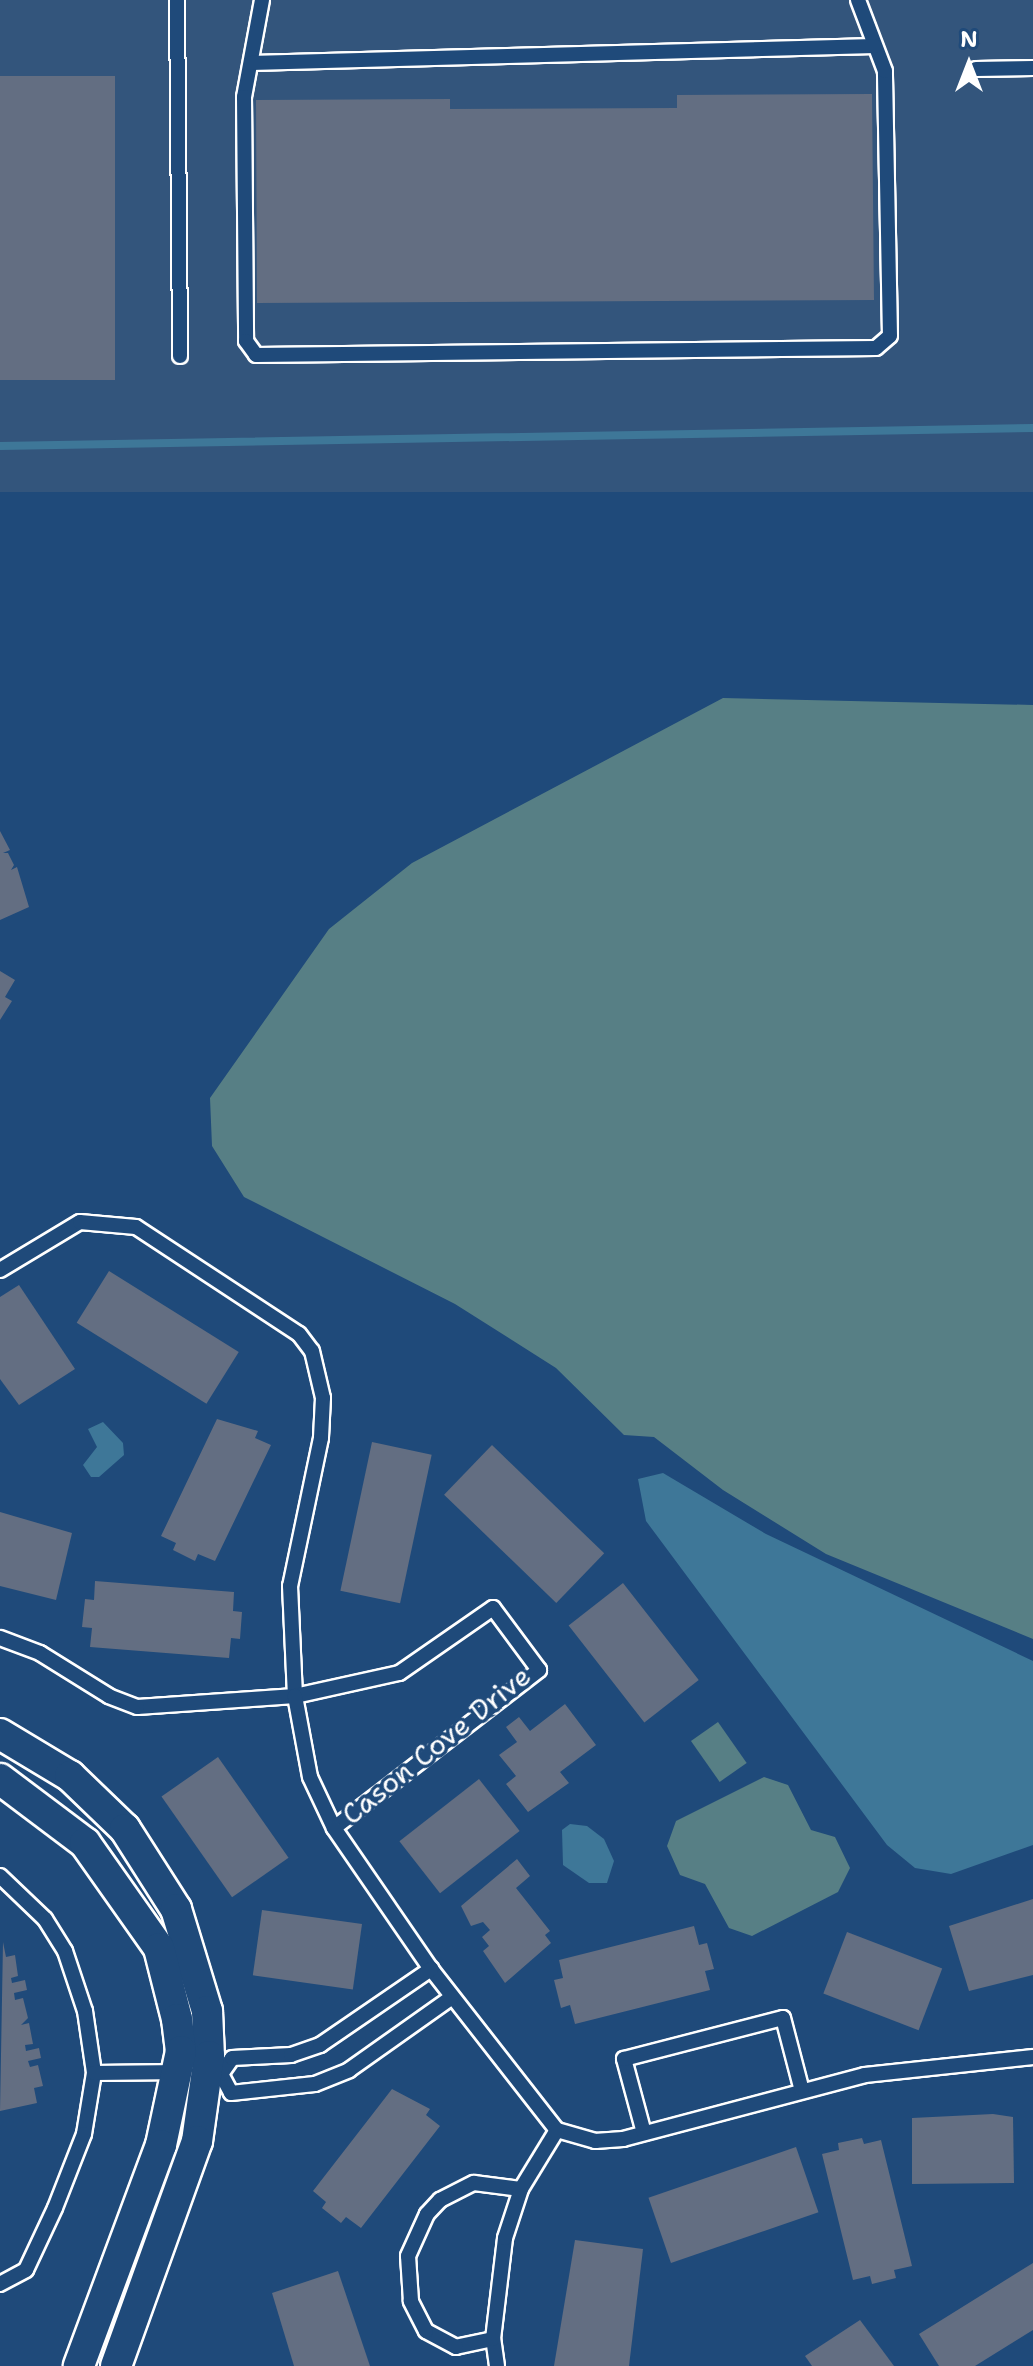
<!DOCTYPE html>
<html>
<head>
<meta charset="utf-8">
<style>
	body { margin:0 }
	#map { position:relative; width:1033px; height:2366px; overflow:hidden; background:#1f4a7a; font-family:"Shantell Sans",sans-serif }
	div>[style] { position:absolute }
	[style*='--x'] { left:calc(var(--x)*1px); top:calc(var(--y)*1px); width:calc(var(--w)*1px); rotate:calc(var(--a)*1deg) }
	.built>* { inset:0; background:#33557c; transform-origin:0 0 }
	.green>* { inset:0; background:#577f85; transform-origin:0 0 }
	.water>* { inset:0; background:#3e7798 }
	.stream>* { height:8px; margin:-4px; padding:0 4px; transform-origin:4px; border-radius:4px; background:#3e7798 }
	.building>* { inset:0; background:#636e82; transform-origin:0 0 }
	.roads { filter:drop-shadow(2px 0 #fff) drop-shadow(-2px 0 #fff) drop-shadow(0 2px #fff) drop-shadow(0 -2px #fff) }
	.lane>* { height:14px; margin:-7px; padding:0 7px; transform-origin:7px; border-radius:7px; background:#1f4a7a }
	.street>* { height:30px; margin:-15px; padding:0 15px; transform-origin:15px; border-radius:15px; background:#1f4a7a }
	span { translate:-50% -50%; white-space:nowrap; text-align:center; line-height:1.15; -webkit-text-stroke:7px #1f4a7a; paint-order:stroke }
	.street-label { font-size:28px; color:#fff }
	.north { position:absolute; left:929px; top:24px; width:80px; height:80px; -webkit-text-stroke:6px #1f4a7a; paint-order:stroke; rotate:0deg; font-size:22px; font-weight:700; line-height:32px; text-align:center; color:#fff }
	.north::after { content:''; display:block; margin:auto; width:28px; height:36px; background:#fff; clip-path:polygon(50% 0,100% 100%,50% 72%,0 100%) }
</style>
</head>
<body>
<div id="map">
	<div class="built">
		<div style="left:0;top:0;width:1033px;height:492px"></div>
	</div>
	<div class="green">
		<div style="clip-path:polygon(723px 698px,1033px 705px,1033px 1639px,826px 1554px,723px 1490px,654px 1437px,624px 1435px,556px 1368px,455px 1304px,244px 1197px,212px 1146px,210px 1098px,329px 929px,412px 863px)"></div>
		<div style="left:718px;top:1722px;width:50px;height:33px;rotate:55deg"></div>
		<div style="clip-path:polygon(764px 1777px,788px 1785px,811px 1830px,835px 1837px,850px 1868px,838px 1892px,752px 1936px,729px 1928px,705px 1884px,680px 1875px,667px 1846px,676px 1821px)"></div>
	</div>
	<div class="water">
		<div style="clip-path:polygon(103px 1422px,123px 1443px,124px 1455px,99px 1477px,91px 1477px,83px 1465px,97px 1447px,88px 1429px)"></div>
		<div style="clip-path:polygon(663px 1473px,766px 1534px,1033px 1661px,1033px 1845px,951px 1874px,915px 1868px,887px 1845px,646px 1521px,638px 1479px)"></div>
		<div style="clip-path:polygon(570px 1824px,587px 1826px,604px 1839px,614px 1861px,607px 1883px,589px 1883px,563px 1865px,562px 1830px)"></div>
	</div>
	<div class="stream">
		<div style="--x:0;--y:446;--w:1033;--a:-1"></div>
	</div>
	<div class="building">
		<div style="left:115px;top:76px;width:304px;height:115px;rotate:90deg"></div>
		<div style="clip-path:polygon(872px 94px,874px 300px,257px 303px,256px 100px,450px 99px,450px 109px,677px 108px,677px 95px)"></div>
		<div style="clip-path:polygon(0 831px,10px 850px,3px 853px,8px 853px,14px 865px,11px 870px,17px 867px,29px 907px,0 920px)"></div>
		<div style="clip-path:polygon(0 971px,15px 980px,5px 997px,12px 1001px,0 1020px)"></div>
		<div style="left:109px;top:1271px;width:153px;height:61px;rotate:32deg"></div>
		<div style="clip-path:polygon(19px 1285px,75px 1369px,19px 1405px,0 1379px,0 1297px)"></div>
		<div style="clip-path:polygon(217px 1419px,258px 1431px,255px 1438px,271px 1445px,215px 1561px,198px 1554px,195px 1561px,173px 1550px,176px 1543px,161px 1536px)"></div>
		<div style="left:372px;top:1442px;width:61px;height:152px;rotate:12deg"></div>
		<div style="left:492px;top:1445px;width:156px;height:69px;rotate:44deg"></div>
		<div style="clip-path:polygon(0 1512px,72px 1533px,56px 1600px,0 1586px)"></div>
		<div style="clip-path:polygon(95px 1581px,234px 1592px,233px 1611px,242px 1612px,240px 1639px,231px 1638px,229px 1658px,90px 1647px,92px 1628px,82px 1627px,85px 1599px,94px 1600px)"></div>
		<div style="left:623px;top:1583px;width:123px;height:69px;rotate:52deg"></div>
		<div style="clip-path:polygon(565px 1704px,596px 1745px,560px 1772px,569px 1783px,528px 1812px,506px 1784px,516px 1776px,499px 1755px,517px 1742px,506px 1727px,519px 1717px,530px 1731px)"></div>
		<div style="left:218px;top:1757px;width:123px;height:69px;rotate:55deg"></div>
		<div style="left:479px;top:1779px;width:66px;height:101px;rotate:52deg"></div>
		<div style="clip-path:polygon(517px 1859px,530px 1876px,516px 1888px,550px 1931px,545px 1935px,551px 1943px,505px 1983px,483px 1951px,489px 1946px,482px 1937px,490px 1930px,483px 1922px,471px 1926px,461px 1906px)"></div>
		<div style="clip-path:polygon(1033px 1899px,1033px 1975px,969px 1991px,949px 1926px)"></div>
		<div style="left:262px;top:1910px;width:101px;height:66px;rotate:8deg"></div>
		<div style="clip-path:polygon(694px 1926px,699px 1945px,707px 1943px,714px 1969px,705px 1971px,710px 1990px,575px 2024px,570px 2005px,561px 2008px,554px 1980px,563px 1978px,559px 1960px)"></div>
		<div style="left:847px;top:1932px;width:102px;height:66px;rotate:21deg"></div>
		<div style="clip-path:polygon(3px 1942px,6px 1957px,15px 1955px,18px 1976px,11px 1978px,12px 1983px,25px 1980px,27px 1990px,14px 1993px,15px 2000px,23px 1998px,28px 2018px,21px 2025px,29px 2023px,33px 2044px,25px 2045px,26px 2051px,39px 2048px,41px 2058px,28px 2061px,30px 2067px,38px 2065px,43px 2086px,34px 2088px,37px 2103px,0 2111px)"></div>
		<div style="clip-path:polygon(392px 2089px,430px 2109px,426px 2115px,440px 2126px,361px 2228px,346px 2217px,341px 2223px,322px 2208px,326px 2202px,313px 2191px)"></div>
		<div style="clip-path:polygon(993px 2114px,1013px 2117px,1014px 2183px,912px 2184px,912px 2118px)"></div>
		<div style="clip-path:polygon(862px 2138px,864px 2144px,881px 2140px,912px 2266px,894px 2270px,896px 2278px,872px 2284px,870px 2276px,853px 2280px,822px 2154px,839px 2150px,838px 2143px)"></div>
		<div style="left:796px;top:2147px;width:69px;height:156px;rotate:71deg"></div>
		<div style="clip-path:polygon(575px 2240px,643px 2249px,629px 2366px,554px 2366px)"></div>
		<div style="clip-path:polygon(1033px 2263px,1033px 2330px,975px 2366px,939px 2366px,919px 2334px)"></div>
		<div style="clip-path:polygon(338px 2271px,370px 2366px,294px 2366px,272px 2293px)"></div>
		<div style="clip-path:polygon(860px 2320px,894px 2366px,812px 2366px,805px 2356px)"></div>
	</div>
	<div class="roads">
		<div class="lane">
			<div style="--x:177;--y:0;--w:356;--a:89.5"></div>
			<div style="--x:262;--y:0;--w:99;--a:100.5"></div>
			<div style="--x:244;--y:97;--w:244;--a:89.5"></div>
			<div style="--x:246;--y:341;--w:17;--a:54"></div>
			<div style="--x:256;--y:355;--w:620;--a:-0.65"></div>
			<div style="--x:876;--y:348;--w:18;--a:-41"></div>
			<div style="--x:890;--y:336;--w:265;--a:-91.1"></div>
			<div style="--x:885;--y:71;--w:76;--a:-110.8"></div>
			<div style="--x:251;--y:63;--w:624;--a:-1.56"></div>
			<div style="--x:976;--y:69;--w:57;--a:-1"></div>
			<div style="--x:0;--y:1270;--w:93;--a:-31"></div>
			<div style="--x:80;--y:1222;--w:56;--a:5.1"></div>
			<div style="--x:136;--y:1227;--w:195;--a:33.3"></div>
			<div style="--x:299;--y:1334;--w:21;--a:53"></div>
			<div style="--x:312;--y:1351;--w:48;--a:76.8"></div>
			<div style="--x:323;--y:1398;--w:40;--a:92.9"></div>
			<div style="--x:321;--y:1438;--w:151;--a:101.8"></div>
			<div style="--x:290;--y:1586;--w:110;--a:87.4"></div>
			<div style="--x:295;--y:1696;--w:158;--a:176"></div>
			<div style="--x:137;--y:1707;--w:30;--a:-159"></div>
			<div style="--x:109;--y:1696;--w:81;--a:-148.1"></div>
			<div style="--x:40;--y:1653;--w:43;--a:-159.4"></div>
			<div style="--x:334;--y:1828;--w:259;--a:-37.6"></div>
			<div style="--x:539;--y:1670;--w:77;--a:-126.6"></div>
			<div style="--x:493;--y:1608;--w:114;--a:145.3"></div>
			<div style="--x:399;--y:1673;--w:107;--a:167.5"></div>
			<div style="--x:295;--y:1696;--w:82;--a:79.5"></div>
			<div style="--x:310;--y:1777;--w:56;--a:64.8"></div>
			<div style="--x:334;--y:1828;--w:171;--a:55.5"></div>
			<div style="--x:431;--y:1969;--w:204;--a:52"></div>
			<div style="--x:557;--y:2130;--w:40;--a:16"></div>
			<div style="--x:595;--y:2141;--w:28;--a:-4"></div>
			<div style="--x:623;--y:2139;--w:250;--a:-14.8"></div>
			<div style="--x:865;--y:2075;--w:169;--a:-6.1"></div>
			<div style="--x:0;--y:1876;--w:62;--a:43.7"></div>
			<div style="--x:45;--y:1919;--w:38;--a:58"></div>
			<div style="--x:65;--y:1951;--w:63;--a:71.6"></div>
			<div style="--x:85;--y:2011;--w:63;--a:81.7"></div>
			<div style="--x:94;--y:2073;--w:62;--a:99.3"></div>
			<div style="--x:84;--y:2134;--w:79;--a:111.4"></div>
			<div style="--x:55;--y:2208;--w:68;--a:115.1"></div>
			<div style="--x:26;--y:2270;--w:30;--a:152"></div>
			<div style="--x:94;--y:2073;--w:87;--a:-0.7"></div>
			<div style="--x:221;--y:2074;--w:21;--a:62"></div>
			<div style="--x:231;--y:2093;--w:84;--a:-6.1"></div>
			<div style="--x:315;--y:2084;--w:37;--a:-22"></div>
			<div style="--x:349;--y:2070;--w:126;--a:-35.3"></div>
			<div style="--x:221;--y:2074;--w:19;--a:-55"></div>
			<div style="--x:232;--y:2058;--w:59;--a:-2.9"></div>
			<div style="--x:291;--y:2055;--w:31;--a:-19"></div>
			<div style="--x:320;--y:2045;--w:135;--a:-34.4"></div>
			<div style="--x:644;--y:2133;--w:77;--a:-105.1"></div>
			<div style="--x:624;--y:2059;--w:164;--a:-14.5"></div>
			<div style="--x:783;--y:2018;--w:75;--a:75.4"></div>
			<div style="--x:493;--y:2339;--w:38;--a:168"></div>
			<div style="--x:456;--y:2347;--w:34;--a:-152"></div>
			<div style="--x:426;--y:2331;--w:34;--a:-117"></div>
			<div style="--x:411;--y:2301;--w:45;--a:-93.8"></div>
			<div style="--x:408;--y:2256;--w:46;--a:-65.7"></div>
			<div style="--x:427;--y:2214;--w:19;--a:-47"></div>
			<div style="--x:440;--y:2200;--w:38;--a:-27"></div>
			<div style="--x:474;--y:2183;--w:47;--a:7.3"></div>
			<div style="--x:497;--y:2366;--w:27;--a:-98"></div>
			<div style="--x:493;--y:2339;--w:102;--a:-83.2"></div>
			<div style="--x:505;--y:2238;--w:52;--a:-71.9"></div>
			<div style="--x:521;--y:2189;--w:69;--a:-58.6"></div>
		</div>
		<div class="street">
			<div style="--x:0;--y:1734;--w:82;--a:31"></div>
			<div style="--x:70;--y:1776;--w:76;--a:43.9"></div>
			<div style="--x:125;--y:1829;--w:95;--a:57.5"></div>
			<div style="--x:176;--y:1909;--w:107;--a:73.1"></div>
			<div style="--x:207;--y:2011;--w:45;--a:87.5"></div>
			<div style="--x:209;--y:2056;--w:86;--a:98"></div>
			<div style="--x:197;--y:2141;--w:239;--a:109.8"></div>
			<div style="--x:0;--y:1779;--w:106;--a:37"></div>
			<div style="--x:85;--y:1843;--w:128;--a:54.8"></div>
			<div style="--x:159;--y:1948;--w:73;--a:75.8"></div>
			<div style="--x:177;--y:2019;--w:32;--a:83"></div>
			<div style="--x:181;--y:2051;--w:96;--a:102"></div>
			<div style="--x:161;--y:2145;--w:236;--a:110.4"></div>
		</div>
	</div>
	<div class="street-label">
		<span style="left:436px;top:1745px;rotate:-39deg">Cason Cove Drive</span>
	</div>
	<div class="north">N</div>
</div>
</body>
</html>
